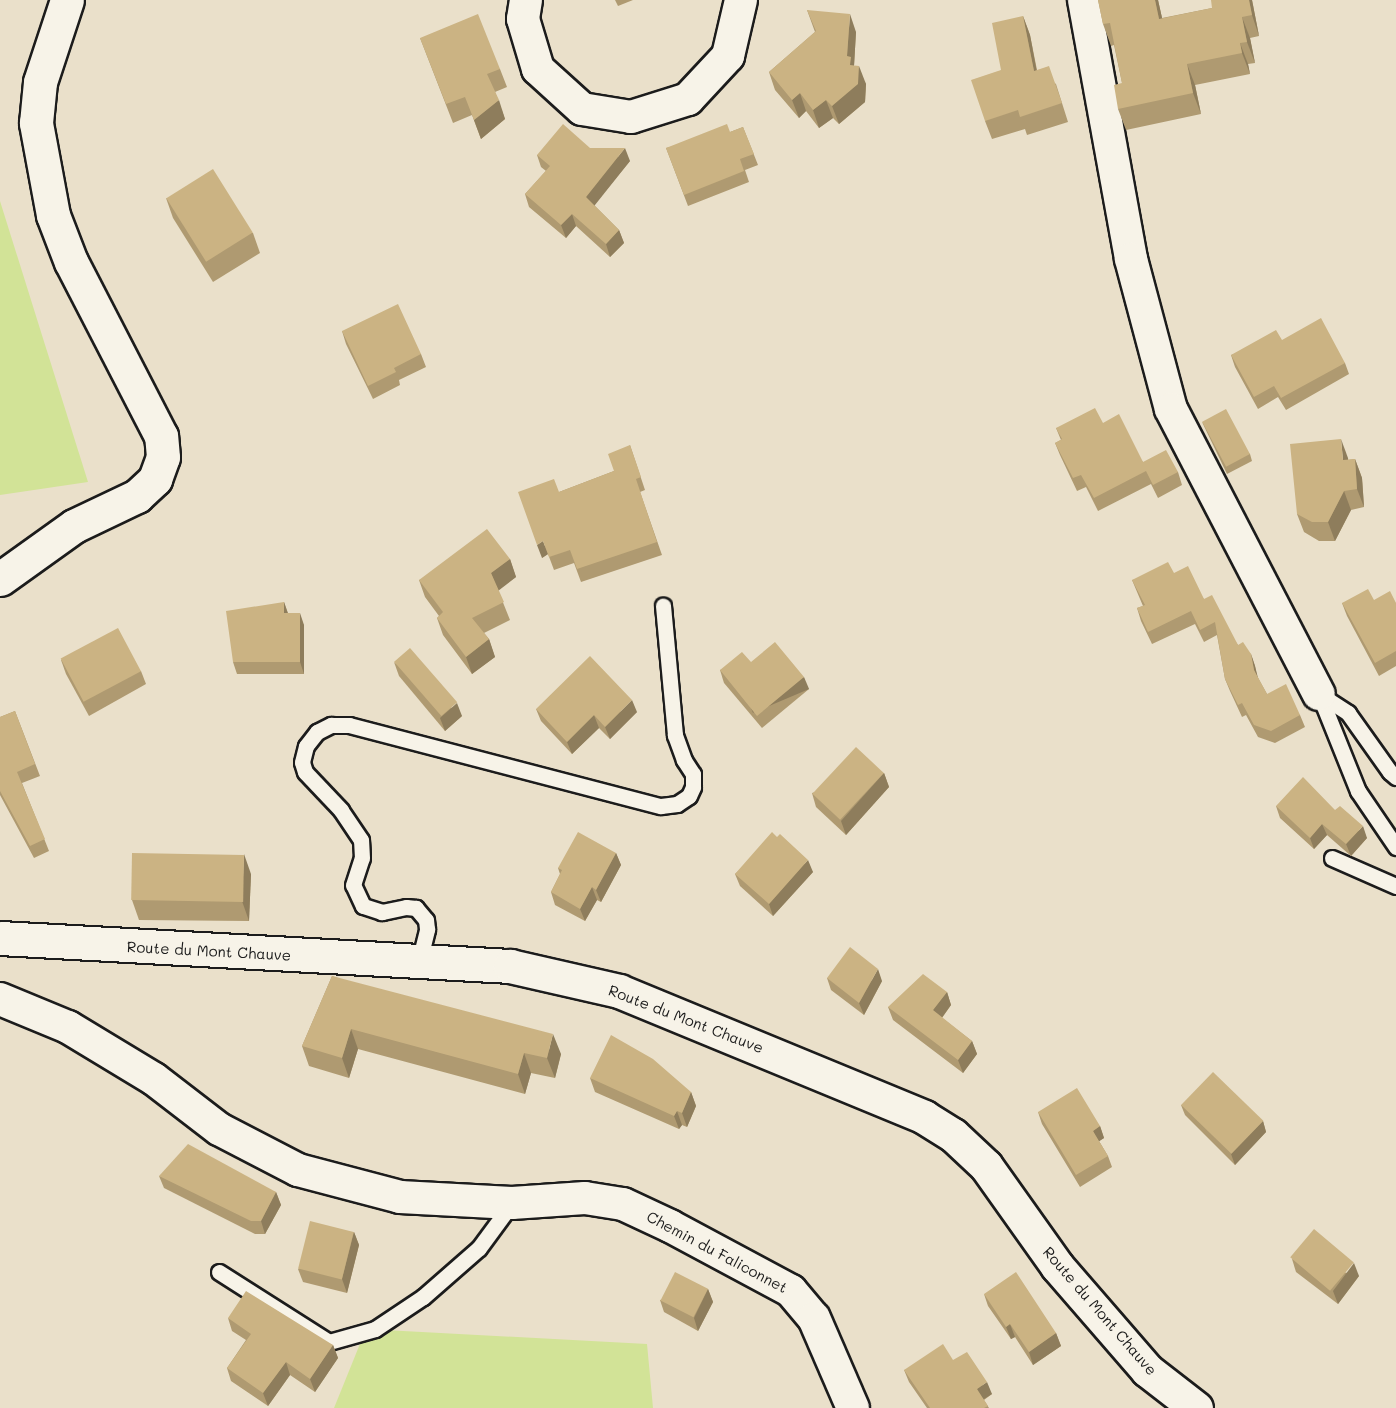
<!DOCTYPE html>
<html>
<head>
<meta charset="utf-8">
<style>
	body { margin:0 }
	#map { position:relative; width:1396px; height:1408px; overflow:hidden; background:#eae0ca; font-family:Mali,sans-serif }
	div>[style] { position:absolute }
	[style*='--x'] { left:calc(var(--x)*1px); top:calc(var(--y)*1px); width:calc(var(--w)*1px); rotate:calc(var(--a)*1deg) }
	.green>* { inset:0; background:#d2e397 }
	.roads { filter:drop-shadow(2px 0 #1c1c1c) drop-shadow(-2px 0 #1c1c1c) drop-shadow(0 2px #1c1c1c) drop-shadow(0 -2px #1c1c1c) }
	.lane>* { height:15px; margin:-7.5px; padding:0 7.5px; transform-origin:7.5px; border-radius:7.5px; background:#f7f3e8 }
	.street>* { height:32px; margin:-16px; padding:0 16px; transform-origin:16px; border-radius:16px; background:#f7f3e8 }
	.secondary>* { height:33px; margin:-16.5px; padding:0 16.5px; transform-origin:16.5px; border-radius:16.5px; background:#f7f3e8 }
	.wall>* { inset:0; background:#af9a71 }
	.shaded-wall>* { inset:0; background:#8e7d5c; transform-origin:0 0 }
	.building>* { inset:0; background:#cbb383; transform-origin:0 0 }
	span { translate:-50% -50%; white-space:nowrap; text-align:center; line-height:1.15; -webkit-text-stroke:4.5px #f7f3e8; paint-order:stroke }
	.street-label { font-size:15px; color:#1c1c1c }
</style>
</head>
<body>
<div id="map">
	<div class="green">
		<div style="clip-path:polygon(0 201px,88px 482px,0 495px)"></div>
		<div style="clip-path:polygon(366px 1329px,647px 1344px,653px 1408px,334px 1408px)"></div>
	</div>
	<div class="roads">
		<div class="lane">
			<div style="--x:1319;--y:694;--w:105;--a:68.1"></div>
			<div style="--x:1358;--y:791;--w:68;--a:55.8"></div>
			<div style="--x:1319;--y:694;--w:35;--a:33"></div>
			<div style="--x:1348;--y:713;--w:72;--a:54.6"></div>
			<div style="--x:1390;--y:772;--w:8;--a:40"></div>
			<div style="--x:1332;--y:858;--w:70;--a:23.6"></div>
			<div style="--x:419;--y:962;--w:34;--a:-76"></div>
			<div style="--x:427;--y:929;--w:9;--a:-96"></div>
			<div style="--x:426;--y:920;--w:16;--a:-130"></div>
			<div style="--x:416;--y:908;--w:10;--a:-174"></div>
			<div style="--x:406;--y:907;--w:25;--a:168"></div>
			<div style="--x:382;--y:912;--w:20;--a:-162"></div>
			<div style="--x:363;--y:906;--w:23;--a:-115"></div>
			<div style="--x:353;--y:885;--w:28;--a:-72"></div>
			<div style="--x:362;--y:858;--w:18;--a:-93"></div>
			<div style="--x:361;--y:840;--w:36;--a:-124"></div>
			<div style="--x:341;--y:810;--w:52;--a:-133.5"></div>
			<div style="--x:305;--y:772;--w:10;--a:-107"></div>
			<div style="--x:302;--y:762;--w:16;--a:-76"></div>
			<div style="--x:306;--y:746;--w:18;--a:-52"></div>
			<div style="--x:317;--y:732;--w:16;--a:-27"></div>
			<div style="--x:331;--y:725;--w:18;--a:0"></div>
			<div style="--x:349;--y:725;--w:322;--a:14.6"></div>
			<div style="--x:661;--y:806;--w:16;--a:-7"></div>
			<div style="--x:677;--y:804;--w:14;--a:-34"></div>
			<div style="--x:689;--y:796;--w:10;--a:-66"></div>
			<div style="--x:693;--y:787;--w:13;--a:-90"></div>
			<div style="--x:693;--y:774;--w:17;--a:-123"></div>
			<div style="--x:684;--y:760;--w:27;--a:-110"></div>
			<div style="--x:675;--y:735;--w:130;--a:-95.3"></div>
			<div style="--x:219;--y:1272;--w:130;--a:32.5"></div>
			<div style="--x:329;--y:1342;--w:48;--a:-15.8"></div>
			<div style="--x:375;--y:1329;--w:58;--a:-33.7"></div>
			<div style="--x:423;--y:1297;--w:74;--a:-41.2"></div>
			<div style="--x:479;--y:1248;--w:56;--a:-53.7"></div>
		</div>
		<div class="street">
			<div style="--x:526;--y:0;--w:19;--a:99"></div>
			<div style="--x:523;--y:19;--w:52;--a:73.3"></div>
			<div style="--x:538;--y:69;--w:59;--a:42.3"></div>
			<div style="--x:582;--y:109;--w:50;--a:9.3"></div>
			<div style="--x:631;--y:117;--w:60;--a:-17.5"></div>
			<div style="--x:688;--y:99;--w:59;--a:-47.1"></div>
			<div style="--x:728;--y:56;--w:57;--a:-76.9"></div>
			<div style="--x:1084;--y:0;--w:263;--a:79.7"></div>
			<div style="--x:1131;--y:259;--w:155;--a:75.1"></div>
			<div style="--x:1171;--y:409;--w:321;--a:62.6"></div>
			<div style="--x:0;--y:999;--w:74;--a:22.4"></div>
			<div style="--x:68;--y:1027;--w:100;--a:31.2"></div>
			<div style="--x:154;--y:1079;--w:82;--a:37.6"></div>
			<div style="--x:219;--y:1129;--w:89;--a:27.4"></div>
			<div style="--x:298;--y:1170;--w:106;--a:14.8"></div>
			<div style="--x:400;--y:1197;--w:112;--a:3.1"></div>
			<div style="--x:512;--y:1203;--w:73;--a:-3.9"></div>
			<div style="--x:585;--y:1198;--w:38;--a:9"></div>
			<div style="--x:623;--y:1204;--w:52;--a:25.1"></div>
			<div style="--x:670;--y:1226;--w:137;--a:28.2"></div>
			<div style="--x:791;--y:1291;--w:35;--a:50"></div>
			<div style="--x:814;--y:1318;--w:98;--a:66.6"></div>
		</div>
		<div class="secondary">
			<div style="--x:0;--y:579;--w:91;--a:-35.6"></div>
			<div style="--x:74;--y:526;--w:70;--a:-25.5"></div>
			<div style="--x:137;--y:496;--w:25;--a:-43"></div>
			<div style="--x:155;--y:479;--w:23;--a:-70"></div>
			<div style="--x:163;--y:457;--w:21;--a:-95"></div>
			<div style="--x:161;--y:436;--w:196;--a:-117.3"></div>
			<div style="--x:71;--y:262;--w:50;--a:-111"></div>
			<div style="--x:53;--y:215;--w:94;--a:-100.5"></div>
			<div style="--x:36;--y:123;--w:41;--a:-84.4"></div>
			<div style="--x:40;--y:82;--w:86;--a:-71.8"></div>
			<div style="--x:0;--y:938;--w:511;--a:3.14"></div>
			<div style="--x:510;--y:966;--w:112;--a:12.9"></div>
			<div style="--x:619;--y:991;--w:330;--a:22.4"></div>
			<div style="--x:924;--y:1117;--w:34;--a:32"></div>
			<div style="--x:953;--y:1135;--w:45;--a:43.2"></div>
			<div style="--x:986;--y:1166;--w:123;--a:54.6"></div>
			<div style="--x:1057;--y:1266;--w:138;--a:49.1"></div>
			<div style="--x:1147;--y:1370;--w:62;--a:37.8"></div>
		</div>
	</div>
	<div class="wall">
		<div style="clip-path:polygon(615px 0,633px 0,618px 6px)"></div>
		<div style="clip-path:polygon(1098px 0,1158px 0,1162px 18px,1252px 0,1259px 36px,1250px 38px,1255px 63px,1248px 64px,1250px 74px,1195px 85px,1201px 114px,1126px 130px,1118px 109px,1122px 83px,1114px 45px,1111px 46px,1103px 24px)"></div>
		<div style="clip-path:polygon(807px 10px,856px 32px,854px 66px,866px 84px,865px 102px,839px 124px,833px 118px,819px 128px,806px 111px,799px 118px,775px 90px,769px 72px,815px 32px)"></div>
		<div style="clip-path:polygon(1023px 16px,1030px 35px,1037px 70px,1056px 84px,1068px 122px,1027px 135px,1025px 129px,992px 139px,985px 121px,1001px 70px)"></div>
		<div style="clip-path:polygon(420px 38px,500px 69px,507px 87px,495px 92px,505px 119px,481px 139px,472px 115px,453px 123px)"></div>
		<div style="clip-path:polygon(743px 127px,758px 165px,745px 170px,749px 182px,688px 206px,666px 148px,730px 132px)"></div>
		<div style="clip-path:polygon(590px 148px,630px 161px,594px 205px,619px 230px,624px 243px,610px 257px,576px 226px,566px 238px,529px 207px,525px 194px,546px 171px,541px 167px,537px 155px)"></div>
		<div style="clip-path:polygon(166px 198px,253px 233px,260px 253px,213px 282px,173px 218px)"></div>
		<div style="clip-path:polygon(342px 331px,421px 354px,426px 367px,399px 380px,400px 385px,373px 399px,346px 344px)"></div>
		<div style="clip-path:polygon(1282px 340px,1345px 363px,1349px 374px,1286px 410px,1278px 397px,1258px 409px,1235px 367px,1231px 355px)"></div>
		<div style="clip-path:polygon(1202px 422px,1250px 454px,1252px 461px,1227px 474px)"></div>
		<div style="clip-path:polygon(1103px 423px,1143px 462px,1178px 472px,1182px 485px,1158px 498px,1151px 484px,1098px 511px,1086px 487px,1077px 491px,1060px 455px,1055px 443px,1061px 440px,1056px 428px)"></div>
		<div style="clip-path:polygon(630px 445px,645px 490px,640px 492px,662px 555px,581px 582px,574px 563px,554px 570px,548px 554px,542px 558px,559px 492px,614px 471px)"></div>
		<div style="clip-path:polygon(1348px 458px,1348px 460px,1355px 459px,1362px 478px,1364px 507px,1351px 510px,1335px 541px,1319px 541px,1304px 532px,1297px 514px)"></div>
		<div style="clip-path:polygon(510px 559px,516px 577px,498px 590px,510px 620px,484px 633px,489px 639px,495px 657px,472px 674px,443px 635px,437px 618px,439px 616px,425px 597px,419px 580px)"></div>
		<div style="clip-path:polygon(1174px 573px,1204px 599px,1238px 645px,1251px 654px,1255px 666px,1257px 676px,1267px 694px,1300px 715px,1305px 727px,1275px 743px,1258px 737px,1246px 715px,1242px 717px,1230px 691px,1225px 679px,1217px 635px,1204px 642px,1195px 624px,1152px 644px,1141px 621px,1137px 608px,1143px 606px,1132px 580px)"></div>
		<div style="clip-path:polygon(1374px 600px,1396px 603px,1396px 666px,1379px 676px,1347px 616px,1342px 603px)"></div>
		<div style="clip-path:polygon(284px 602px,288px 613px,304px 625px,304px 674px,237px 674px,233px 662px)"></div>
		<div style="clip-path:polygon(61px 660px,141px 671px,146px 684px,89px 716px,66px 674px)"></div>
		<div style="clip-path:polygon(394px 662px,462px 716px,445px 731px,399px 676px)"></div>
		<div style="clip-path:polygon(751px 662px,809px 689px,762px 728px,724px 683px,720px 670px)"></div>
		<div style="clip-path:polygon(536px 709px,637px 712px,610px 739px,599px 728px,572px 754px,541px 721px)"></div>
		<div style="clip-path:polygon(15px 711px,40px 776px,22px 783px,49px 851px,34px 858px,0 795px,0 717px)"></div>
		<div style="clip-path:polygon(884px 773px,889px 787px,846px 835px,816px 807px,812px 793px)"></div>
		<div style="clip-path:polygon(1276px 806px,1335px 810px,1367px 838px,1351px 856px,1327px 835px,1314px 849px,1280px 818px)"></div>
		<div style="clip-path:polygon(777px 837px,813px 872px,773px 916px,740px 886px,735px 874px)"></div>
		<div style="clip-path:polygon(616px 853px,621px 865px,601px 902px,597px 900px,585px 921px,555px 905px,551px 892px,560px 874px,558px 868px)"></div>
		<div style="clip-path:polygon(251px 874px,249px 921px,139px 920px,132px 900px)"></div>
		<div style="clip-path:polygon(332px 976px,561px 1054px,555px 1078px,531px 1073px,525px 1094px,358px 1049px,349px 1078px,309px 1066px,302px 1046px)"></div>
		<div style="clip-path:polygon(827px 978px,882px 981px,864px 1015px,831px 990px)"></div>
		<div style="clip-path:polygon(947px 992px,951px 1005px,942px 1018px,972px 1041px,977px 1054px,963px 1073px,893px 1020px,888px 1007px)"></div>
		<div style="clip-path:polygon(590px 1078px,691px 1092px,696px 1106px,687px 1127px,682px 1125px,679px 1129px,595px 1092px)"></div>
		<div style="clip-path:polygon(1181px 1105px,1263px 1121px,1266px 1132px,1235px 1165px,1185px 1115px)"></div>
		<div style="clip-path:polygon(1038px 1112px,1100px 1126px,1104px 1138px,1099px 1141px,1108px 1156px,1112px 1167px,1080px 1187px,1042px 1124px)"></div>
		<div style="clip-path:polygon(159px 1176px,276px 1192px,281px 1205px,265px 1234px,255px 1234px,164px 1188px)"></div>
		<div style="clip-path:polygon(354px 1232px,359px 1245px,347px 1293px,303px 1282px,298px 1269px)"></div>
		<div style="clip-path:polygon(1292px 1259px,1359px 1276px,1338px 1304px,1296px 1272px)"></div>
		<div style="clip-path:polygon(708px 1289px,713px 1302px,698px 1331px,664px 1312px,660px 1300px)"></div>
		<div style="clip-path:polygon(984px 1294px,1056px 1333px,1061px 1346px,1033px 1365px,1015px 1337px,1011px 1339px,988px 1306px)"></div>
		<div style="clip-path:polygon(228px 1318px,333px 1345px,338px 1358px,315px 1392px,290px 1375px,268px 1406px,231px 1381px,227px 1368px,246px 1340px,232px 1331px)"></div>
		<div style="clip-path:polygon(953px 1360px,992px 1394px,984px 1400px,989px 1408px,927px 1408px,909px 1382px,904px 1370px)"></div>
	</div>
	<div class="shaded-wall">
		<div style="clip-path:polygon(1155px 0,1158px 0,1167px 40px,1159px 19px)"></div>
		<div style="clip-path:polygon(1249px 0,1252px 0,1259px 36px,1252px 15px)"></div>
		<div style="clip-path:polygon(850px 14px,856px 32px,854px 66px,856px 83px,847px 56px)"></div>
		<div style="clip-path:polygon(1023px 16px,1030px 35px,1040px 89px,1034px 71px)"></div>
		<div style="clip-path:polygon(1242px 17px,1250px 38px,1255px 63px,1247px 42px)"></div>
		<div style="clip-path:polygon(1240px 43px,1248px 64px,1250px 74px,1242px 53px)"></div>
		<div style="clip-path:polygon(1187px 64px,1195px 85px,1201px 114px,1193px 93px)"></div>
		<div style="clip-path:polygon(859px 66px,866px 84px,865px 102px,839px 124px,832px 106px)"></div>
		<div style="clip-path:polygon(800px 93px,806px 111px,799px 118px,792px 100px)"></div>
		<div style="clip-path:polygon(499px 100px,505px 119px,481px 139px,474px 120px)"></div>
		<div style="clip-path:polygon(826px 100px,833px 118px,819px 128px,813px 110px)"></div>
		<div style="clip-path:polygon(625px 148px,630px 161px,591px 210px,586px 197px)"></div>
		<div style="clip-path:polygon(572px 214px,576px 226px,566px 238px,561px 225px)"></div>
		<div style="clip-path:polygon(619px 230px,624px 243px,610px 257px,606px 244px)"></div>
		<div style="clip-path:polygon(1341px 439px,1348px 458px,1350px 479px,1343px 460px)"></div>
		<div style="clip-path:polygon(1355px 459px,1362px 478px,1364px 507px,1357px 489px)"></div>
		<div style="clip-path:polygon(1344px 491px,1351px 510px,1335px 541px,1328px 522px)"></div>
		<div style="clip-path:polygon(543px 541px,548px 554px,542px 558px,537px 545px)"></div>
		<div style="clip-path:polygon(510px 559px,516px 577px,498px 591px,491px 573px)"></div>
		<div style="clip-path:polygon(284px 602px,288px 614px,284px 613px)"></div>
		<div style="clip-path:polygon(300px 613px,304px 625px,304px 674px,300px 662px)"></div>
		<div style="clip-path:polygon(489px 639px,495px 657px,472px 674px,466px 657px)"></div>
		<div style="clip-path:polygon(1251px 654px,1255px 666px,1259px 682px,1254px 670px)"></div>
		<div style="left:804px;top:677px;width:13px;height:61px;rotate:67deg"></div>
		<div style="clip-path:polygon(632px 700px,637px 712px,610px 739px,605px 727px)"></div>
		<div style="clip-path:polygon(457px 703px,462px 716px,445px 731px,440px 718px)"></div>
		<div style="clip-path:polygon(594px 715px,599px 728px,572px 754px,567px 742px)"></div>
		<div style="clip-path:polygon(884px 773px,889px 787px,846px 835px,841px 821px)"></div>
		<div style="clip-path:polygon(1322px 824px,1327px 835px,1314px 849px,1310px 838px)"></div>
		<div style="clip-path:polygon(1363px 826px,1367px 838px,1351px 856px,1346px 844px)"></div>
		<div style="clip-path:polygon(616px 853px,621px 865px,601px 902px,596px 890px)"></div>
		<div style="clip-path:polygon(244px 854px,251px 874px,249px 921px,242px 901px)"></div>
		<div style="clip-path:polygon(808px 860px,813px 872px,773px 916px,769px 904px)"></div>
		<div style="clip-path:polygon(592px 887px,597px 900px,585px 921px,580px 909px)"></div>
		<div style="clip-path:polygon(878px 969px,882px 981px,864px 1015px,859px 1003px)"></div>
		<div style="clip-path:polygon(947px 992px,951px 1005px,938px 1023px,933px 1010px)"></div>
		<div style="clip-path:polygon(351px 1029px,358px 1049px,349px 1078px,342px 1058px)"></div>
		<div style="clip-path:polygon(553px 1034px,561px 1054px,555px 1078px,547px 1058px)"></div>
		<div style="clip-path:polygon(972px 1041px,977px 1054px,963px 1073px,958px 1060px)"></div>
		<div style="clip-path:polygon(524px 1053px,531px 1073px,525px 1094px,518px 1074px)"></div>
		<div style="clip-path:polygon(691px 1092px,696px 1106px,687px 1127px,682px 1113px)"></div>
		<div style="clip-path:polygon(677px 1111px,682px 1125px,679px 1129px,674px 1116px)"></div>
		<div style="clip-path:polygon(1263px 1121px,1266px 1132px,1235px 1165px,1231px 1154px)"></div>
		<div style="clip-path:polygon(1100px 1126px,1104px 1138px,1098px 1142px,1093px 1131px)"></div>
		<div style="clip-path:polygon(276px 1192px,281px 1205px,265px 1234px,261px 1221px)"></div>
		<div style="clip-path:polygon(354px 1232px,359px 1245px,347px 1293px,342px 1279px)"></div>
		<div style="clip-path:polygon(1354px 1263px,1359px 1276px,1338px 1304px,1333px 1291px)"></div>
		<div style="clip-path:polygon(708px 1289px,713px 1302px,698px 1331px,694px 1318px)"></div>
		<div style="clip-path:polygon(1010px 1324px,1015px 1337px,1011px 1339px,1006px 1327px)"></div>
		<div style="clip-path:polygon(1056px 1333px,1061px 1346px,1033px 1365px,1029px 1352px)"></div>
		<div style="clip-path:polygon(333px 1345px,338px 1358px,315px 1392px,310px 1379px)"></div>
		<div style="clip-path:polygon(286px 1362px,290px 1375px,268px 1406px,263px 1393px)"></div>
		<div style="clip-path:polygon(987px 1382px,992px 1394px,981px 1401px,977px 1389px)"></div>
	</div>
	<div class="building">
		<div style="clip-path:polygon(1098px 0,1155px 0,1159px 19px,1212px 8px,1211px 0,1249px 0,1252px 15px,1242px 17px,1247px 42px,1240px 43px,1242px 53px,1187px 64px,1193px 93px,1118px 109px,1114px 85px,1122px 83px,1110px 23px,1103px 24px)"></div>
		<div style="clip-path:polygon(807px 10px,850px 14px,847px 56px,851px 57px,850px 65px,859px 66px,858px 84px,832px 106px,826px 100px,813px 110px,800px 93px,792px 100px,769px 72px,816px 31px)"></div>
		<div style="clip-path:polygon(478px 14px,500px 69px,487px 74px,499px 100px,474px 120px,465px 97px,446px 104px,420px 38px)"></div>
		<div style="clip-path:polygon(1023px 16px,1034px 71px,1049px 66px,1062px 103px,1020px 117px,1018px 110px,985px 121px,971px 80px,1001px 70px,992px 23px)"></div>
		<div style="clip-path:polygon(563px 124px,590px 148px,625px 148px,586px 197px,619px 230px,606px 244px,572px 214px,561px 225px,525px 194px,550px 166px,537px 155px)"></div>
		<div style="clip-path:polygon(727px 124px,730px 132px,743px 127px,754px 154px,740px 159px,744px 171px,684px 195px,666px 148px)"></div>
		<div style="left:213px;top:169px;width:75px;height:55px;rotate:58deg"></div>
		<div style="clip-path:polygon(398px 304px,421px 354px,394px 368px,396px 372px,368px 386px,342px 331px)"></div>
		<div style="clip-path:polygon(1321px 318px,1345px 363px,1281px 398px,1274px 386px,1254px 397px,1231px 355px,1276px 330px,1282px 340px)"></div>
		<div style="clip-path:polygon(1095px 408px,1103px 423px,1119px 414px,1143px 462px,1166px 450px,1178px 472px,1153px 485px,1146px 471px,1094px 498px,1081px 475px,1073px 478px,1055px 443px,1062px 439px,1056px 428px)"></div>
		<div style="left:1226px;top:409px;width:51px;height:27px;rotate:62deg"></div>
		<div style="clip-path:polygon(1341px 439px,1343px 460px,1355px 459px,1357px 489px,1344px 491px,1328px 522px,1312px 522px,1297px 514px,1290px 444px)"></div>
		<div style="clip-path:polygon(630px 445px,641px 477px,636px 479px,657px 542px,577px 569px,570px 550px,549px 557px,543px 541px,537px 545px,518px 492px,554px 479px,559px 492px,614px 471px,608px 454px)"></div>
		<div style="clip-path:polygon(487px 529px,510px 559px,491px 573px,504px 602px,472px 618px,489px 639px,466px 657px,437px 618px,443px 612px,419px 580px)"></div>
		<div style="clip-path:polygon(1168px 562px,1174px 573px,1188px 566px,1204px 599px,1212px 595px,1238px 645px,1243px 642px,1251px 654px,1254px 670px,1267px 694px,1286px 684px,1300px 715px,1271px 731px,1254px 725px,1242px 703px,1238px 705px,1225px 679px,1215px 622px,1200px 630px,1191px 611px,1148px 632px,1137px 608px,1145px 605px,1132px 580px)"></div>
		<div style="clip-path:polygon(1368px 589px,1374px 600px,1390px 591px,1396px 603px,1396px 651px,1375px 663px,1342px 603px)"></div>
		<div style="clip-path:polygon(284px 602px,284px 613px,300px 613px,300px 662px,233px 662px,226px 611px)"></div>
		<div style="left:118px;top:628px;width:49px;height:65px;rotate:62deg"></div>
		<div style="clip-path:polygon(775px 642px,804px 677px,757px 716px,720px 670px,742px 652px,751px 662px)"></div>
		<div style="left:410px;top:648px;width:72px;height:21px;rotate:49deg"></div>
		<div style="clip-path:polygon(590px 656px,632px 700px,605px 727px,594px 715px,567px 742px,536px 709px)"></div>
		<div style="clip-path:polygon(15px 711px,35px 764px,17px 772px,45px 839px,30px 846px,0 791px,0 717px)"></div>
		<div style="left:856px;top:747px;width:38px;height:64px;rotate:43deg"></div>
		<div style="clip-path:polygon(1303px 777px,1335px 810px,1340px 806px,1363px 826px,1346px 844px,1322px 824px,1310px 838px,1276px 806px)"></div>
		<div style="clip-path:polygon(578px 832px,616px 853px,596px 890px,592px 887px,580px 909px,551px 892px,562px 870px,558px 868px)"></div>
		<div style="clip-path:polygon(772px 832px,777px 837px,780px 834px,808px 860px,769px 904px,735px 874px)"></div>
		<div style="left:132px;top:853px;width:112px;height:47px;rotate:1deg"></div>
		<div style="clip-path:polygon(850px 947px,878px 969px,859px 1003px,827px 978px)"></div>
		<div style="clip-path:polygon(923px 974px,947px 992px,933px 1010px,972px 1041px,958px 1060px,888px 1007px)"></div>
		<div style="clip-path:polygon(332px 976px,553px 1034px,547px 1058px,524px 1053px,518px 1074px,351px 1029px,342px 1058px,302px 1046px)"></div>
		<div style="clip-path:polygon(611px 1035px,653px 1059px,691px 1092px,682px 1113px,677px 1111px,674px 1116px,590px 1078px)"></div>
		<div style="left:1213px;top:1072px;width:70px;height:46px;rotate:44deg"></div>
		<div style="clip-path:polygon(1077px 1088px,1100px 1126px,1093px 1131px,1108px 1156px,1076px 1175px,1038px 1112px)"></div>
		<div style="clip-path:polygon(188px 1144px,276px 1192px,261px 1221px,251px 1221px,159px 1176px)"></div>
		<div style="left:310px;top:1221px;width:45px;height:49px;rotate:14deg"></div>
		<div style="left:1314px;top:1229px;width:52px;height:37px;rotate:40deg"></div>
		<div style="left:675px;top:1272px;width:37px;height:32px;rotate:27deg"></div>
		<div style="clip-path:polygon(1016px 1272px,1056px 1333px,1029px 1352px,1010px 1324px,1006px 1327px,984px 1294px)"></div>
		<div style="clip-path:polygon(246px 1291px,333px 1345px,310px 1379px,286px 1362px,263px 1393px,227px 1368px,251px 1334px,228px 1318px)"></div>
		<div style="clip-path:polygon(943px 1344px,953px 1360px,967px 1352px,987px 1382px,977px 1389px,988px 1406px,984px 1408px,930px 1408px,904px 1370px)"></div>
	</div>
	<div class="street-label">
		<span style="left:209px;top:951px;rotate:3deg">Route du Mont Chauve</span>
		<span style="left:686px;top:1019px;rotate:21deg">Route du Mont Chauve</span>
		<span style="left:717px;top:1252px;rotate:28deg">Chemin du Faliconnet</span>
		<span style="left:1100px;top:1311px;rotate:49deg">Route du Mont Chauve</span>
	</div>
</div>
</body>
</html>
